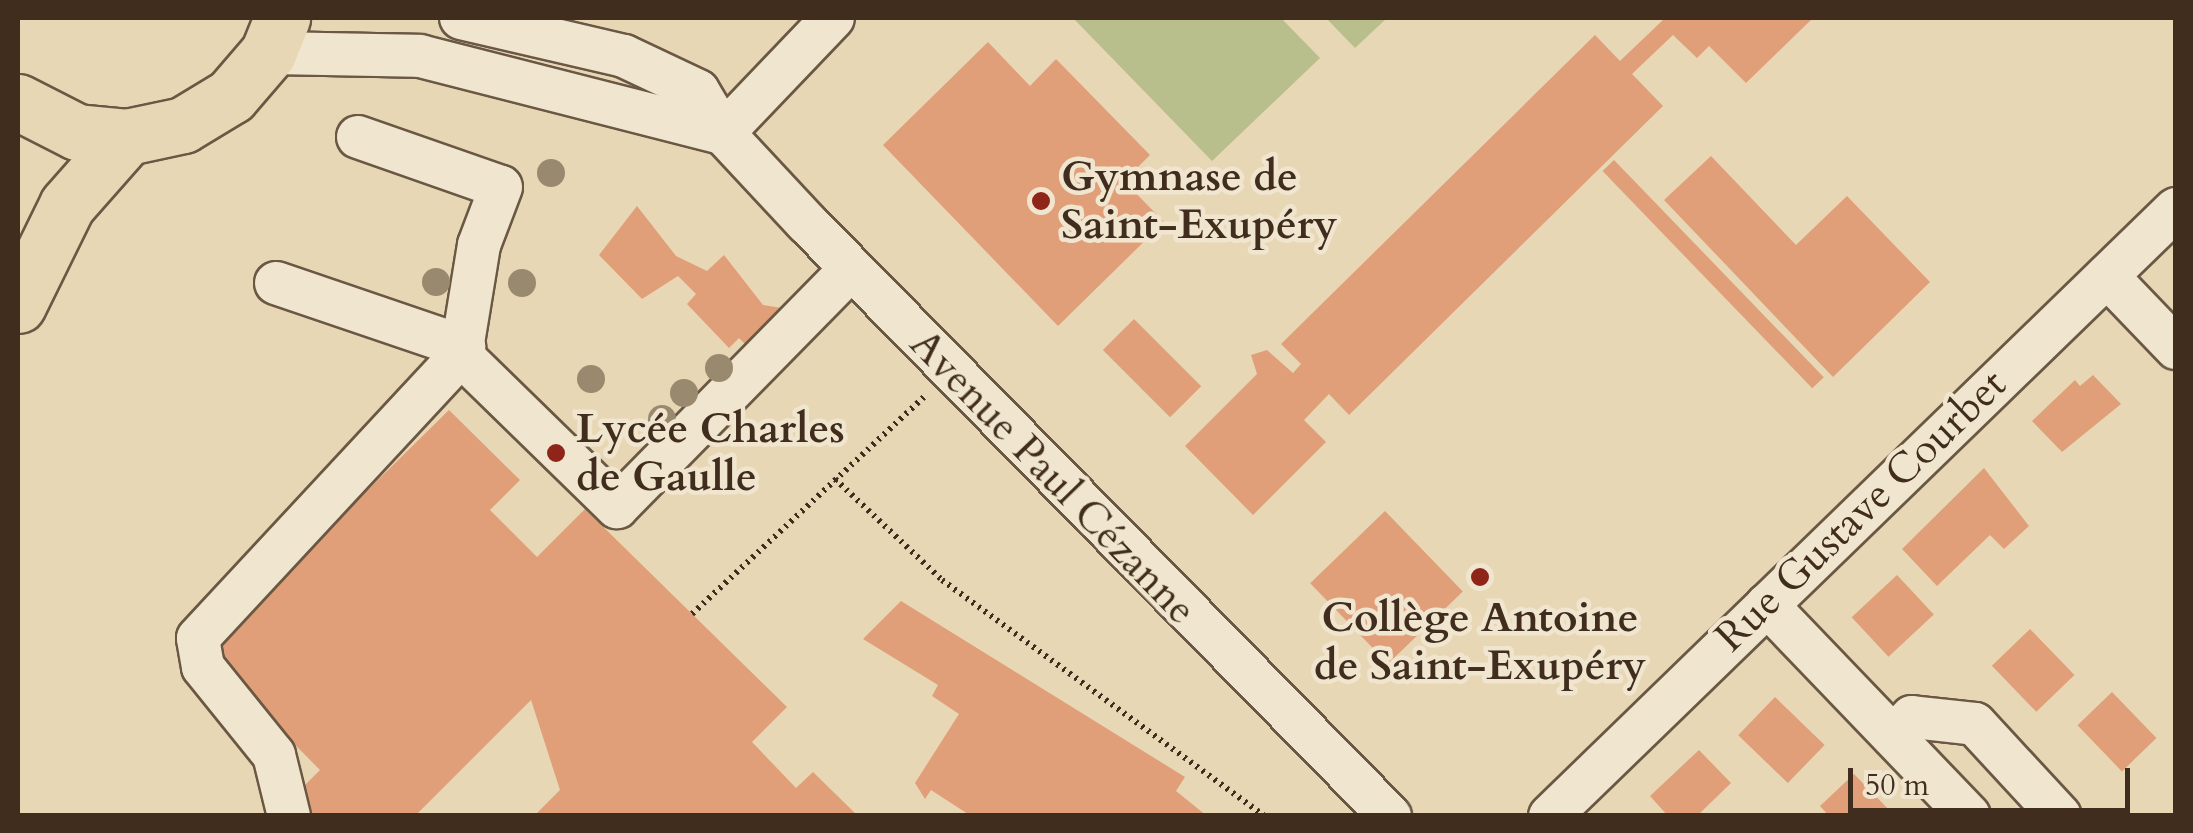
<!DOCTYPE html>
<html>
<head>
<meta charset="utf-8">
<style>
	body { margin:0 }
	#map { position:relative; width:2193px; height:833px; overflow:hidden; background:#e8d7b5; font-family:Cardo,serif }
	div>[style] { position:absolute }
	[style*='--x'] { left:calc(var(--x)*1px); top:calc(var(--y)*1px); width:calc(var(--w)*1px); rotate:calc(var(--a)*1deg) }
	.green>* { inset:0; background:#b8be8c }
	.building>* { inset:0; background:#e09f78; transform-origin:0 0 }
	.path>* { height:6px; margin-top:-3px; transform-origin:0; background:repeating-linear-gradient(90deg,#402d1e 0 2.5px,transparent 0 7.5px) }
	.roads { filter:drop-shadow(2px 0 #6a5844) drop-shadow(-2px 0 #6a5844) drop-shadow(0 2px #6a5844) drop-shadow(0 -2px #6a5844) }
	.minor>* { height:42px; margin:-21px; padding:0 21px; transform-origin:21px; border-radius:21px; background:#f0e5cf }
	.major>* { height:55px; margin:-27.5px; padding:0 27.5px; transform-origin:27.5px; border-radius:27.5px; background:#e8d7b5 }
	.trees>* { width:28px; height:28px; margin:-14px; border-radius:50%; background:#99896e }
	.dots>* { width:28px; height:28px; translate:-50% -50%; box-sizing:border-box; border:5px solid #f0e5cf; border-radius:50% }
	span { translate:-50% -50%; white-space:nowrap; text-align:center; line-height:1.15; -webkit-text-stroke:9px #f0e5cf; paint-order:stroke }
	.poi-label { font-size:42px; color:#402d1e; font-weight:700 }
	.left { translate:0 -50%; text-align:left }
	.street-label { font-size:42px; color:#402d1e }
	.frame { position:absolute; inset:0; border:20px solid #402d1e; pointer-events:none }
	.scale { position:absolute; left:1848px; top:768px; width:282px; height:45px; box-sizing:border-box; border:5px solid #402d1e; border-top:0; padding-left:12px; font-size:30px; line-height:35px; white-space:nowrap; color:#402d1e; -webkit-text-stroke:8px #f0e5cf; paint-order:stroke }
</style>
</head>
<body>
<div id="map">
	<div class="green">
		<div style="clip-path:polygon(1073px 18px,1281px 18px,1320px 58px,1212px 161px)"></div>
		<div style="clip-path:polygon(1326px 18px,1387px 18px,1355px 48px)"></div>
	</div>
	<div class="building">
		<div style="clip-path:polygon(1665px 18px,1813px 18px,1746px 83px,1709px 46px,1697px 58px,1673px 35px,1632px 74px,1663px 106px,1349px 415px,1329px 394px,1304px 420px,1326px 442px,1253px 515px,1185px 446px,1257px 374px,1251px 355px,1267px 350px,1293px 373px,1301px 364px,1281px 344px,1595px 35px,1620px 61px)"></div>
		<div style="clip-path:polygon(988px 42px,1030px 86px,1056px 59px,1150px 155px,1124px 181px,1164px 222px,1058px 326px,883px 145px)"></div>
		<div style="clip-path:polygon(1711px 156px,1796px 245px,1847px 196px,1930px 282px,1833px 377px,1664px 200px)"></div>
		<div style="left:1614px;top:160px;width:302px;height:16px;rotate:46deg"></div>
		<div style="clip-path:polygon(637px 206px,676px 256px,707px 271px,724px 255px,763px 305px,782px 308px,746px 345px,739px 338px,729px 348px,687px 304px,696px 294px,678px 276px,642px 299px,599px 255px)"></div>
		<div style="left:1134px;top:319px;width:95px;height:44px;rotate:45deg"></div>
		<div style="clip-path:polygon(2093px 375px,2121px 404px,2062px 452px,2032px 421px,2075px 380px,2080px 386px)"></div>
		<div style="clip-path:polygon(449px 410px,520px 480px,490px 510px,537px 557px,585px 509px,787px 707px,752px 742px,796px 788px,813px 772px,858px 816px,534px 816px,560px 790px,531px 700px,415px 816px,299px 816px,293px 797px,320px 770px,203px 652px)"></div>
		<div style="clip-path:polygon(1984px 468px,2029px 526px,2004px 549px,1990px 535px,1937px 586px,1902px 549px)"></div>
		<div style="left:1385px;top:511px;width:112px;height:104px;rotate:46deg"></div>
		<div style="left:1897px;top:575px;width:54px;height:62px;rotate:47deg"></div>
		<div style="clip-path:polygon(901px 601px,1185px 777px,1176px 791px,1207px 816px,971px 816px,931px 790px,925px 799px,915px 783px,959px 714px,932px 696px,938px 685px,863px 639px)"></div>
		<div style="left:2030px;top:629px;width:64px;height:53px;rotate:46deg"></div>
		<div style="left:2112px;top:692px;width:64px;height:48px;rotate:46deg"></div>
		<div style="left:1775px;top:697px;width:69px;height:53px;rotate:44deg"></div>
		<div style="clip-path:polygon(1699px 750px,1731px 783px,1697px 816px,1668px 816px,1650px 796px)"></div>
		<div style="clip-path:polygon(1854px 774px,1895px 816px,1829px 816px,1820px 806px)"></div>
	</div>
	<div class="path">
		<div style="--x:835;--y:479;--w:147;--a:43.3"></div>
		<div style="--x:942;--y:580;--w:400;--a:36.2"></div>
		<div style="--x:692;--y:614;--w:318;--a:-43.1"></div>
	</div>
	<div class="roads">
		<div class="minor">
			<div style="--x:461;--y:18;--w:167;--a:13.1"></div>
			<div style="--x:624;--y:56;--w:82;--a:25.3"></div>
			<div style="--x:698;--y:91;--w:49;--a:59.2"></div>
			<div style="--x:723;--y:133;--w:122;--a:47"></div>
			<div style="--x:806;--y:222;--w:833;--a:45.49"></div>
			<div style="--x:268;--y:53;--w:152;--a:1.1"></div>
			<div style="--x:420;--y:56;--w:313;--a:14.3"></div>
			<div style="--x:723;--y:133;--w:159;--a:-46.3"></div>
			<div style="--x:358;--y:137;--w:151;--a:19.3"></div>
			<div style="--x:501;--y:187;--w:62;--a:110.8"></div>
			<div style="--x:479;--y:245;--w:111;--a:99.3"></div>
			<div style="--x:2107;--y:276;--w:100;--a:46.2"></div>
			<div style="--x:276;--y:283;--w:199;--a:18.8"></div>
			<div style="--x:1767;--y:605;--w:292;--a:46.2"></div>
			<div style="--x:1893;--y:736;--w:27;--a:-45"></div>
			<div style="--x:1912;--y:717;--w:63;--a:6.3"></div>
			<div style="--x:1975;--y:724;--w:125;--a:47.3"></div>
			<div style="--x:289;--y:816;--w:63;--a:-103.8"></div>
			<div style="--x:274;--y:755;--w:113;--a:-128.9"></div>
			<div style="--x:203;--y:667;--w:29;--a:-100"></div>
			<div style="--x:198;--y:638;--w:386;--a:-47.1"></div>
			<div style="--x:461;--y:355;--w:218;--a:44.3"></div>
			<div style="--x:617;--y:507;--w:334;--a:-45.5"></div>
			<div style="--x:1550;--y:816;--w:872;--a:-44.12"></div>
		</div>
		<div class="major">
			<div style="--x:18;--y:102;--w:66;--a:27"></div>
			<div style="--x:77;--y:132;--w:50;--a:5.7"></div>
			<div style="--x:127;--y:137;--w:57;--a:-12.1"></div>
			<div style="--x:183;--y:125;--w:56;--a:-31.1"></div>
			<div style="--x:231;--y:96;--w:57;--a:-49.3"></div>
			<div style="--x:268;--y:53;--w:38;--a:-68"></div>
			<div style="--x:18;--y:305;--w:111;--a:-63.9"></div>
			<div style="--x:67;--y:205;--w:91;--a:-48.6"></div>
		</div>
	</div>
	<div class="trees">
		<div style="left:551px;top:173px"></div>
		<div style="left:436px;top:282px"></div>
		<div style="left:522px;top:283px"></div>
		<div style="left:719px;top:368px"></div>
		<div style="left:591px;top:379px"></div>
		<div style="left:684px;top:393px"></div>
		<div style="left:662px;top:419px"></div>
	</div>
	<div class="dots">
		<div style="left:1041px;top:201px;background:#8f2418"></div>
		<div style="left:556px;top:453px;background:#8f2418"></div>
		<div style="left:1480px;top:577px;background:#8f2418"></div>
	</div>
	<div class="poi-label">
		<span class="left" style="left:1061px;top:201px">Gymnase de<br>Saint-Exupéry</span>
		<span class="left" style="left:576px;top:453px">Lycée Charles<br>de Gaulle</span>
		<span style="left:1480px;top:642px">Collège Antoine<br>de Saint-Exupéry</span>
	</div>
	<div class="street-label">
		<span style="left:1053px;top:477px;rotate:46deg">Avenue Paul Cézanne</span>
		<span style="left:1861px;top:511px;rotate:-44deg">Rue Gustave Courbet</span>
	</div>
	<div class="frame"></div>
	<div class="scale">50 m</div>
</div>
</body>
</html>
